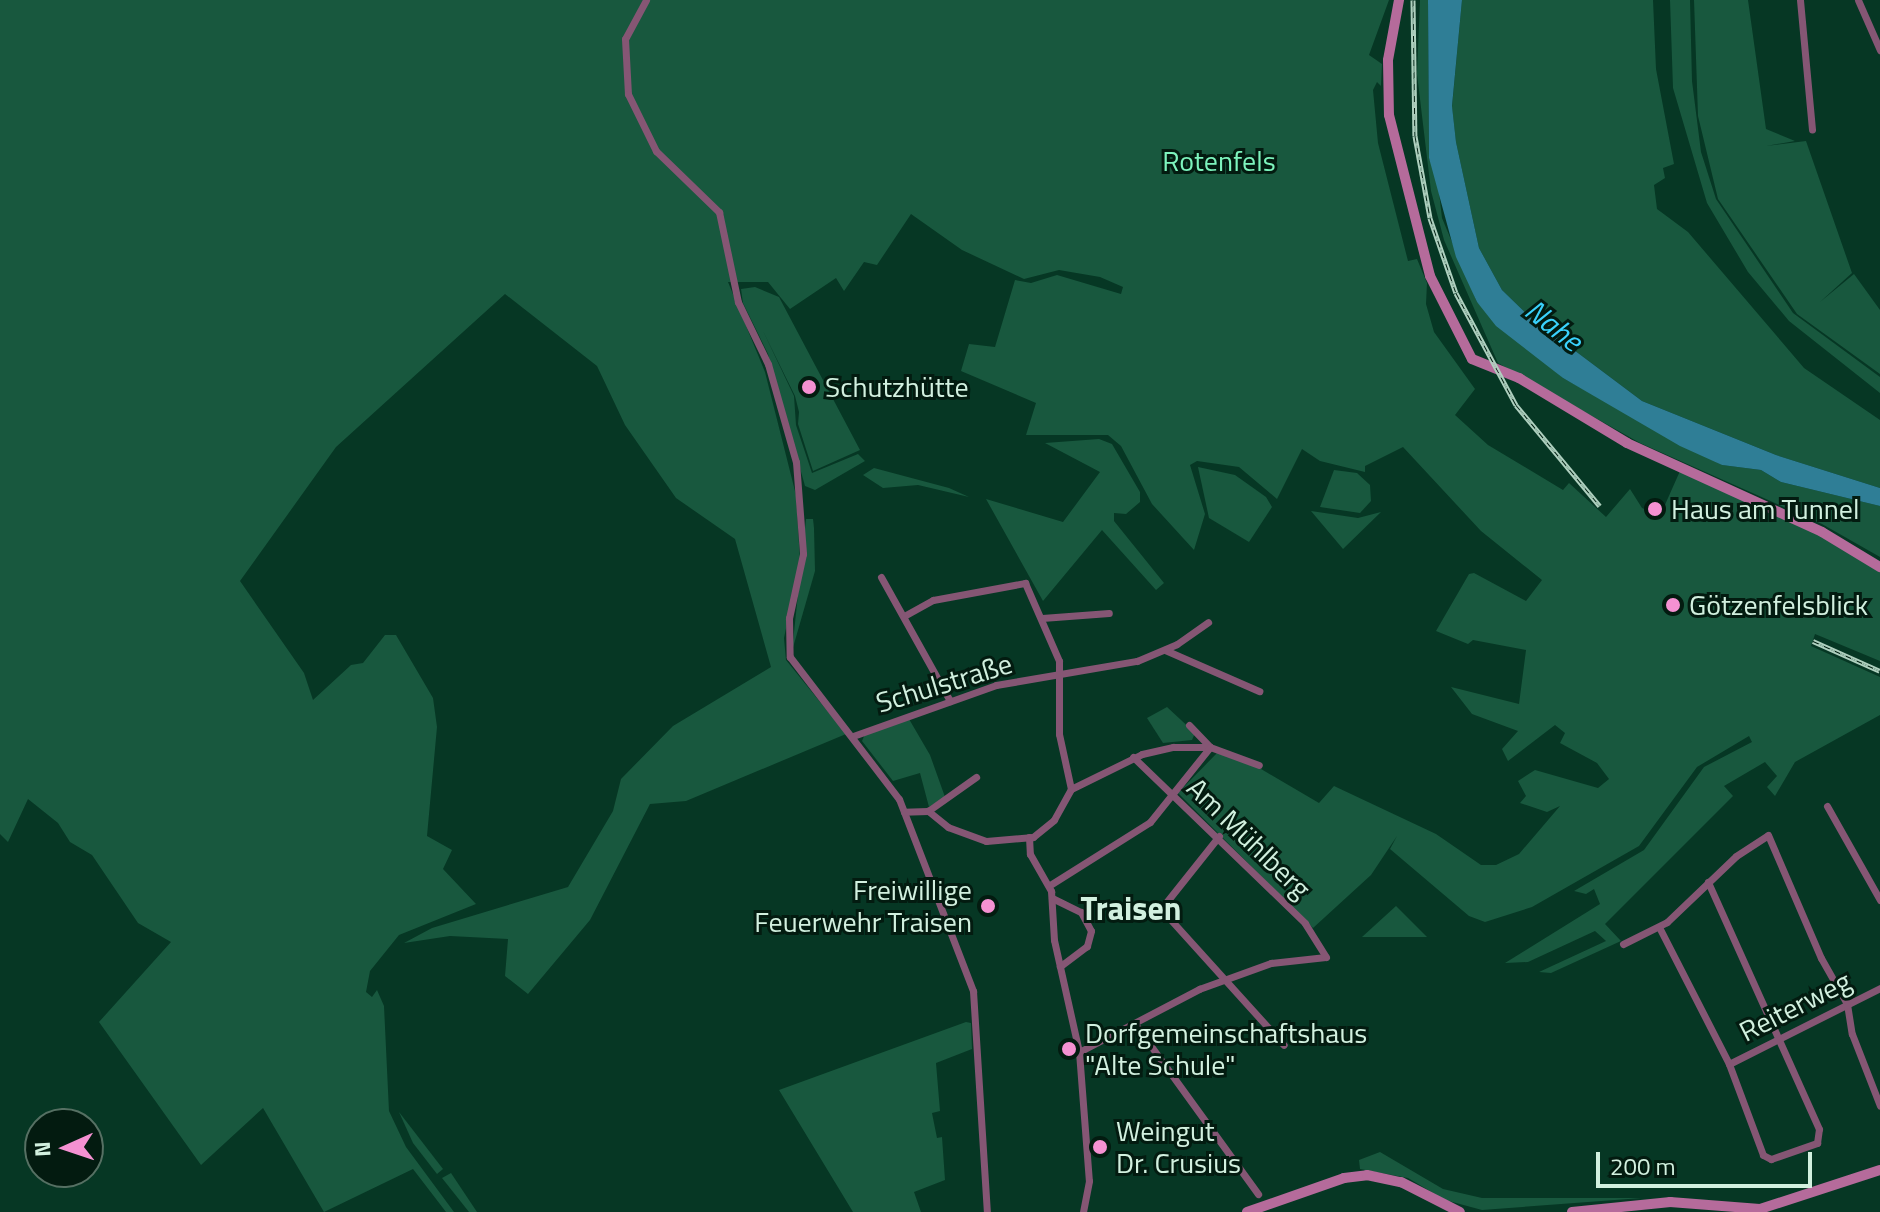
<!DOCTYPE html>
<html>
<head>
<meta charset="utf-8">
<style>
	body { margin:0 }
	#map { position:relative; width:1880px; height:1212px; overflow:hidden; background:#063724; font-family:"Titillium Web",sans-serif }
	div>[style] { position:absolute }
	[style*='--x'] { left:calc(var(--x)*1px); top:calc(var(--y)*1px); width:calc(var(--w)*1px); rotate:calc(var(--a)*1deg) }
	.green>* { inset:0; background:#18583e }
	.water>* { inset:0; background:#2f7e96 }
	.minor>* { height:7px; margin:-3.5px; padding:0 3.5px; transform-origin:3.5px; border-radius:3.5px; background:#855674 }
	.secondary>* { height:10px; margin:-5px; padding:0 5px; transform-origin:5px; border-radius:5px; background:#b56b9b }
	.rail>* { height:5px; margin-top:-2.5px; transform-origin:0; background:repeating-linear-gradient(90deg,#031b10 0 6px,#afd0bf 0 12px); box-sizing:border-box; border-block:2px solid #afd0bf }
	.dots>* { width:22px; height:22px; translate:-50% -50%; box-sizing:border-box; border:4px solid #031b10; border-radius:50% }
	span { translate:-50% -50%; white-space:nowrap; text-align:center; line-height:1.15; -webkit-text-stroke:6px #031b10; paint-order:stroke }
	.park-label { font-size:28px; color:#7df4bd }
	.poi-label { font-size:28px; color:#d2f0df }
	.left { translate:0 -50%; text-align:left }
	.right { translate:-100% -50%; text-align:right }
	.street-label { font-size:28px; color:#d2f0df }
	.water-label { font-size:30px; color:#3ad2fc; font-style:italic }
	.quarter-label { font-size:32px; color:#d2f0df; font-weight:700 }
	.north { position:absolute; left:24px; top:1108px; width:80px; height:80px; box-sizing:border-box; background:#031b10; border:2px solid #567063; border-radius:50%; rotate:267deg; font-size:22px; font-weight:700; line-height:32px; text-align:center; color:#d2f0df }
	.north::after { content:''; display:block; margin:auto; width:28px; height:36px; background:#f591d2; clip-path:polygon(50% 0,100% 100%,50% 72%,0 100%) }
	.scale { position:absolute; left:1596px; top:1152px; width:216px; height:36px; box-sizing:border-box; border:4px solid #d2f0df; border-top:0; padding-left:10px; font-size:24px; line-height:28px; white-space:nowrap; color:#d2f0df; -webkit-text-stroke:6px #031b10; paint-order:stroke }
</style>
</head>
<body>
<div id="map">
	<div class="green">
		<div style="clip-path:polygon(0 0,1389px 0,1369px 55px,1382px 64px,1381px 86px,1377px 82px,1373px 90px,1378px 143px,1408px 261px,1417px 259px,1427px 283px,1426px 304px,1434px 332px,1475px 389px,1455px 415px,1488px 445px,1563px 490px,1569px 483px,1606px 517px,1630px 489px,1642px 508px,1660px 516px,1680px 471px,1823px 537px,1880px 571px,1880px 661px,1815px 634px,1811px 646px,1880px 677px,1880px 715px,1795px 762px,1775px 796px,1767px 787px,1777px 776px,1765px 762px,1724px 786px,1733px 796px,1605px 924px,1621px 941px,1551px 973px,1539px 972px,1606px 941px,1595px 931px,1528px 962px,1505px 963px,1600px 904px,1594px 889px,1586px 894px,1574px 891px,1644px 850px,1704px 767px,1752px 742px,1749px 736px,1697px 767px,1639px 846px,1532px 907px,1485px 922px,1469px 916px,1390px 849px,1397px 836px,1371px 875px,1313px 928px,1178px 793px,1217px 753px,1256px 766px,1319px 803px,1334px 786px,1436px 834px,1481px 865px,1496px 865px,1519px 854px,1560px 806px,1547px 812px,1520px 803px,1526px 796px,1518px 781px,1535px 770px,1598px 788px,1609px 779px,1597px 763px,1560px 743px,1565px 733px,1555px 725px,1508px 761px,1502px 749px,1518px 731px,1472px 714px,1451px 687px,1519px 704px,1526px 650px,1473px 640px,1468px 644px,1436px 631px,1469px 574px,1474px 573px,1526px 601px,1542px 580px,1481px 531px,1403px 447px,1365px 466px,1365px 472px,1320px 461px,1302px 449px,1277px 499px,1239px 467px,1197px 461px,1190px 465px,1205px 514px,1194px 550px,1152px 504px,1121px 446px,1108px 435px,1026px 435px,1036px 403px,961px 371px,969px 344px,995px 347px,1015px 280px,1031px 283px,1057px 275px,1121px 294px,1123px 287px,1100px 277px,1059px 270px,1024px 279px,962px 250px,911px 214px,877px 265px,864px 262px,844px 291px,836px 278px,790px 309px,768px 282px,728px 282px,765px 372px,796px 495px,800px 560px,784px 638px,786px 660px,846px 734px,686px 801px,650px 804px,590px 920px,528px 994px,505px 976px,508px 939px,450px 936px,404px 943px,432px 928px,568px 887px,613px 811px,621px 779px,673px 726px,771px 667px,735px 539px,676px 498px,625px 425px,597px 366px,505px 294px,336px 447px,240px 581px,304px 673px,313px 700px,351px 665px,363px 663px,385px 635px,396px 635px,433px 698px,437px 727px,427px 836px,452px 850px,443px 869px,476px 904px,399px 935px,370px 971px,366px 992px,372px 997px,377px 990px,384px 1006px,389px 1111px,406px 1147px,454px 1212px,446px 1212px,413px 1169px,324px 1212px,263px 1108px,201px 1165px,99px 1022px,171px 942px,138px 923px,92px 855px,70px 842px,58px 823px,28px 799px,8px 842px,0 834px)"></div>
		<div style="clip-path:polygon(1420px 0,1428px 0,1429px 158px,1437px 175px,1442px 218px,1477px 302px,1563px 378px,1722px 465px,1761px 470px,1781px 482px,1880px 506px,1880px 557px,1822px 524px,1640px 443px,1498px 363px,1444px 240px,1431px 191px,1417px 74px)"></div>
		<div style="clip-path:polygon(1462px 0,1653px 0,1656px 69px,1674px 164px,1663px 168px,1665px 178px,1654px 185px,1657px 209px,1688px 232px,1804px 368px,1880px 420px,1880px 488px,1776px 455px,1642px 401px,1530px 317px,1502px 290px,1479px 248px,1456px 142px,1452px 107px)"></div>
		<div style="clip-path:polygon(1670px 0,1690px 0,1692px 81px,1701px 152px,1716px 199px,1793px 313px,1880px 377px,1880px 393px,1789px 321px,1748px 272px,1707px 203px,1673px 88px)"></div>
		<div style="clip-path:polygon(1694px 0,1748px 0,1766px 129px,1795px 141px,1766px 146px,1806px 141px,1852px 273px,1820px 302px,1854px 274px,1880px 310px,1880px 374px,1797px 314px,1718px 199px,1698px 116px)"></div>
		<div style="clip-path:polygon(755px 287px,779px 297px,860px 450px,813px 471px,798px 424px,799px 412px,795px 396px,763px 331px,794px 396px,796px 425px,812px 473px,858px 454px,865px 461px,815px 490px,805px 486px,768px 354px,743px 303px,741px 289px)"></div>
		<div style="clip-path:polygon(1099px 439px,1112px 444px,1140px 492px,1140px 502px,1126px 514px,1114px 513px,1114px 521px,1164px 583px,1156px 590px,1102px 530px,1043px 601px,986px 499px,1063px 522px,1100px 472px,1045px 443px)"></div>
		<div style="clip-path:polygon(1198px 467px,1235px 475px,1266px 497px,1272px 507px,1249px 542px,1209px 518px)"></div>
		<div style="clip-path:polygon(874px 468px,949px 488px,969px 497px,918px 485px,883px 488px,863px 475px)"></div>
		<div style="clip-path:polygon(1334px 470px,1357px 473px,1370px 485px,1371px 501px,1360px 513px,1320px 507px)"></div>
		<div style="clip-path:polygon(1311px 511px,1358px 518px,1381px 512px,1343px 549px)"></div>
		<div style="clip-path:polygon(806px 519px,813px 519px,814px 528px,815px 571px,792px 651px)"></div>
		<div style="clip-path:polygon(1167px 707px,1195px 733px,1192px 740px,1163px 743px,1147px 718px)"></div>
		<div style="clip-path:polygon(909px 719px,930px 755px,945px 797px,929px 807px,920px 773px,893px 781px,862px 741px,865px 734px)"></div>
		<div style="clip-path:polygon(1396px 906px,1427px 937px,1362px 937px)"></div>
		<div style="clip-path:polygon(966px 1022px,971px 1023px,972px 1049px,936px 1063px,940px 1111px,932px 1113px,937px 1138px,942px 1137px,945px 1180px,914px 1192px,921px 1212px,853px 1212px,779px 1090px)"></div>
		<div style="clip-path:polygon(399px 1112px,443px 1169px,437px 1174px,413px 1143px)"></div>
		<div style="clip-path:polygon(1380px 1152px,1443px 1189px,1482px 1198px,1642px 1198px,1482px 1210px,1445px 1200px,1408px 1178px,1360px 1169px,1359px 1160px)"></div>
		<div style="clip-path:polygon(451px 1173px,477px 1212px,469px 1212px,442px 1178px)"></div>
	</div>
	<div class="water">
		<div style="clip-path:polygon(1428px 0,1462px 0,1452px 106px,1456px 142px,1479px 248px,1502px 290px,1530px 317px,1642px 401px,1776px 455px,1880px 488px,1880px 506px,1781px 482px,1761px 470px,1722px 465px,1680px 446px,1563px 378px,1496px 326px,1477px 302px,1456px 257px,1429px 158px)"></div>
	</div>
	<div class="minor">
		<div style="--x:646;--y:0;--w:44;--a:118.3"></div>
		<div style="--x:625;--y:39;--w:55;--a:86.9"></div>
		<div style="--x:628;--y:94;--w:64;--a:63.8"></div>
		<div style="--x:656;--y:151;--w:88;--a:44.1"></div>
		<div style="--x:719;--y:212;--w:92;--a:78.1"></div>
		<div style="--x:738;--y:302;--w:69;--a:64.2"></div>
		<div style="--x:768;--y:364;--w:102;--a:74.1"></div>
		<div style="--x:796;--y:462;--w:92;--a:85.6"></div>
		<div style="--x:803;--y:554;--w:66;--a:102.3"></div>
		<div style="--x:789;--y:618;--w:39;--a:89"></div>
		<div style="--x:790;--y:657;--w:179;--a:52.5"></div>
		<div style="--x:899;--y:799;--w:206;--a:68.9"></div>
		<div style="--x:973;--y:991;--w:221;--a:86.4"></div>
		<div style="--x:1800;--y:0;--w:130;--a:84.7"></div>
		<div style="--x:1858;--y:0;--w:55;--a:66.3"></div>
		<div style="--x:881;--y:577;--w:142;--a:60.9"></div>
		<div style="--x:904;--y:616;--w:33;--a:-29"></div>
		<div style="--x:933;--y:600;--w:94;--a:-10.5"></div>
		<div style="--x:1025;--y:583;--w:85;--a:66.4"></div>
		<div style="--x:1059;--y:661;--w:73;--a:90"></div>
		<div style="--x:1059;--y:734;--w:56;--a:77.7"></div>
		<div style="--x:1071;--y:789;--w:35;--a:119"></div>
		<div style="--x:1054;--y:820;--w:27;--a:141"></div>
		<div style="--x:1033;--y:837;--w:47;--a:175.1"></div>
		<div style="--x:986;--y:841;--w:40;--a:-159.8"></div>
		<div style="--x:948;--y:827;--w:26;--a:-141"></div>
		<div style="--x:928;--y:811;--w:24;--a:178"></div>
		<div style="--x:1042;--y:618;--w:67;--a:-4.3"></div>
		<div style="--x:1165;--y:650;--w:103;--a:23.6"></div>
		<div style="--x:1189;--y:725;--w:30;--a:46"></div>
		<div style="--x:853;--y:736;--w:152;--a:-19.6"></div>
		<div style="--x:996;--y:685;--w:143;--a:-9.7"></div>
		<div style="--x:1137;--y:661;--w:43;--a:-23"></div>
		<div style="--x:1177;--y:644;--w:38;--a:-35"></div>
		<div style="--x:1071;--y:789;--w:79;--a:-26.2"></div>
		<div style="--x:1142;--y:754;--w:32;--a:-13"></div>
		<div style="--x:1173;--y:747;--w:37;--a:0"></div>
		<div style="--x:1210;--y:747;--w:52;--a:20.2"></div>
		<div style="--x:1827;--y:806;--w:108;--a:60.6"></div>
		<div style="--x:928;--y:811;--w:59;--a:-35.3"></div>
		<div style="--x:1219;--y:836;--w:93;--a:128.5"></div>
		<div style="--x:1161;--y:909;--w:183;--a:47.9"></div>
		<div style="--x:1029;--y:837;--w:17;--a:87"></div>
		<div style="--x:1030;--y:854;--w:43;--a:60.4"></div>
		<div style="--x:1051;--y:891;--w:49;--a:86.5"></div>
		<div style="--x:1054;--y:940;--w:115;--a:77.4"></div>
		<div style="--x:1079;--y:1052;--w:129;--a:85.6"></div>
		<div style="--x:1089;--y:1181;--w:32;--a:101"></div>
		<div style="--x:1050;--y:885;--w:118;--a:-32.2"></div>
		<div style="--x:1150;--y:822;--w:96;--a:-51.3"></div>
		<div style="--x:1052;--y:898;--w:32;--a:26"></div>
		<div style="--x:1081;--y:912;--w:21;--a:62"></div>
		<div style="--x:1091;--y:931;--w:16;--a:105"></div>
		<div style="--x:1087;--y:946;--w:34;--a:143"></div>
		<div style="--x:1659;--y:927;--w:154;--a:62.9"></div>
		<div style="--x:1729;--y:1064;--w:97;--a:69.5"></div>
		<div style="--x:1763;--y:1155;--w:9;--a:27"></div>
		<div style="--x:1771;--y:1159;--w:49;--a:-19.2"></div>
		<div style="--x:1817;--y:1143;--w:14;--a:-82"></div>
		<div style="--x:1819;--y:1129;--w:271;--a:-114.2"></div>
		<div style="--x:1623;--y:944;--w:49;--a:-26.6"></div>
		<div style="--x:1667;--y:922;--w:95;--a:-43.7"></div>
		<div style="--x:1736;--y:856;--w:38;--a:-33"></div>
		<div style="--x:1768;--y:835;--w:134;--a:66.7"></div>
		<div style="--x:1821;--y:958;--w:53;--a:60.5"></div>
		<div style="--x:1847;--y:1004;--w:30;--a:81"></div>
		<div style="--x:1852;--y:1034;--w:77;--a:68.7"></div>
		<div style="--x:1135;--y:1024;--w:210;--a:54.1"></div>
		<div style="--x:1079;--y:1052;--w:136;--a:-27.7"></div>
		<div style="--x:1199;--y:989;--w:77;--a:-19.9"></div>
		<div style="--x:1271;--y:963;--w:55;--a:-6.2"></div>
		<div style="--x:1326;--y:957;--w:40;--a:-122"></div>
		<div style="--x:1305;--y:923;--w:239;--a:-136"></div>
		<div style="--x:1729;--y:1064;--w:169;--a:-26.7"></div>
	</div>
	<div class="secondary">
		<div style="--x:1399;--y:0;--w:61;--a:100.4"></div>
		<div style="--x:1388;--y:60;--w:55;--a:89"></div>
		<div style="--x:1389;--y:115;--w:166;--a:75.7"></div>
		<div style="--x:1430;--y:276;--w:93;--a:63.2"></div>
		<div style="--x:1472;--y:359;--w:51;--a:22"></div>
		<div style="--x:1519;--y:378;--w:126;--a:31"></div>
		<div style="--x:1627;--y:443;--w:214;--a:24.5"></div>
		<div style="--x:1822;--y:532;--w:68;--a:31.1"></div>
		<div style="--x:1247;--y:1212;--w:103;--a:-19.3"></div>
		<div style="--x:1344;--y:1178;--w:23;--a:-7"></div>
		<div style="--x:1367;--y:1175;--w:35;--a:12"></div>
		<div style="--x:1401;--y:1182;--w:66;--a:27"></div>
		<div style="--x:1572;--y:1212;--w:99;--a:-5.8"></div>
		<div style="--x:1670;--y:1202;--w:90;--a:4.4"></div>
		<div style="--x:1760;--y:1209;--w:126;--a:-18"></div>
	</div>
	<div class="rail">
		<div style="--x:1413;--y:0;--w:136;--a:89.2"></div>
		<div style="--x:1415;--y:136;--w:83;--a:79.6"></div>
		<div style="--x:1430;--y:218;--w:79;--a:70.9"></div>
		<div style="--x:1456;--y:293;--w:127;--a:61.8"></div>
		<div style="--x:1516;--y:405;--w:131;--a:50.3"></div>
		<div style="--x:1813;--y:641;--w:73;--a:24.1"></div>
	</div>
	<div class="dots">
		<div style="left:809px;top:387px;background:#f591d2"></div>
		<div style="left:1655px;top:509px;background:#f591d2"></div>
		<div style="left:1673px;top:605px;background:#f591d2"></div>
		<div style="left:988px;top:906px;background:#f591d2"></div>
		<div style="left:1069px;top:1049px;background:#f591d2"></div>
		<div style="left:1100px;top:1147px;background:#f591d2"></div>
	</div>
	<div class="park-label">
		<span style="left:1219px;top:161px">Rotenfels</span>
	</div>
	<div class="poi-label">
		<span class="left" style="left:825px;top:387px">Schutzhütte</span>
		<span class="left" style="left:1671px;top:509px">Haus am Tunnel</span>
		<span class="left" style="left:1689px;top:605px">Götzenfelsblick</span>
		<span class="right" style="left:972px;top:906px">Freiwillige<br>Feuerwehr Traisen</span>
		<span class="left" style="left:1085px;top:1049px">Dorfgemeinschaftshaus<br>"Alte Schule"</span>
		<span class="left" style="left:1116px;top:1147px">Weingut<br>Dr. Crusius</span>
	</div>
	<div class="street-label">
		<span style="left:944px;top:683px;rotate:-17deg">Schulstraße</span>
		<span style="left:1249px;top:838px;rotate:44deg">Am Mühlberg</span>
		<span style="left:1795px;top:1006px;rotate:-27deg">Reiterweg</span>
	</div>
	<div class="water-label">
		<span style="left:1554px;top:325px;rotate:38deg">Nahe</span>
	</div>
	<div class="quarter-label">
		<span style="left:1131px;top:908px">Traisen</span>
	</div>
	<div class="north">N</div>
	<div class="scale">200 m</div>
</div>
</body>
</html>
